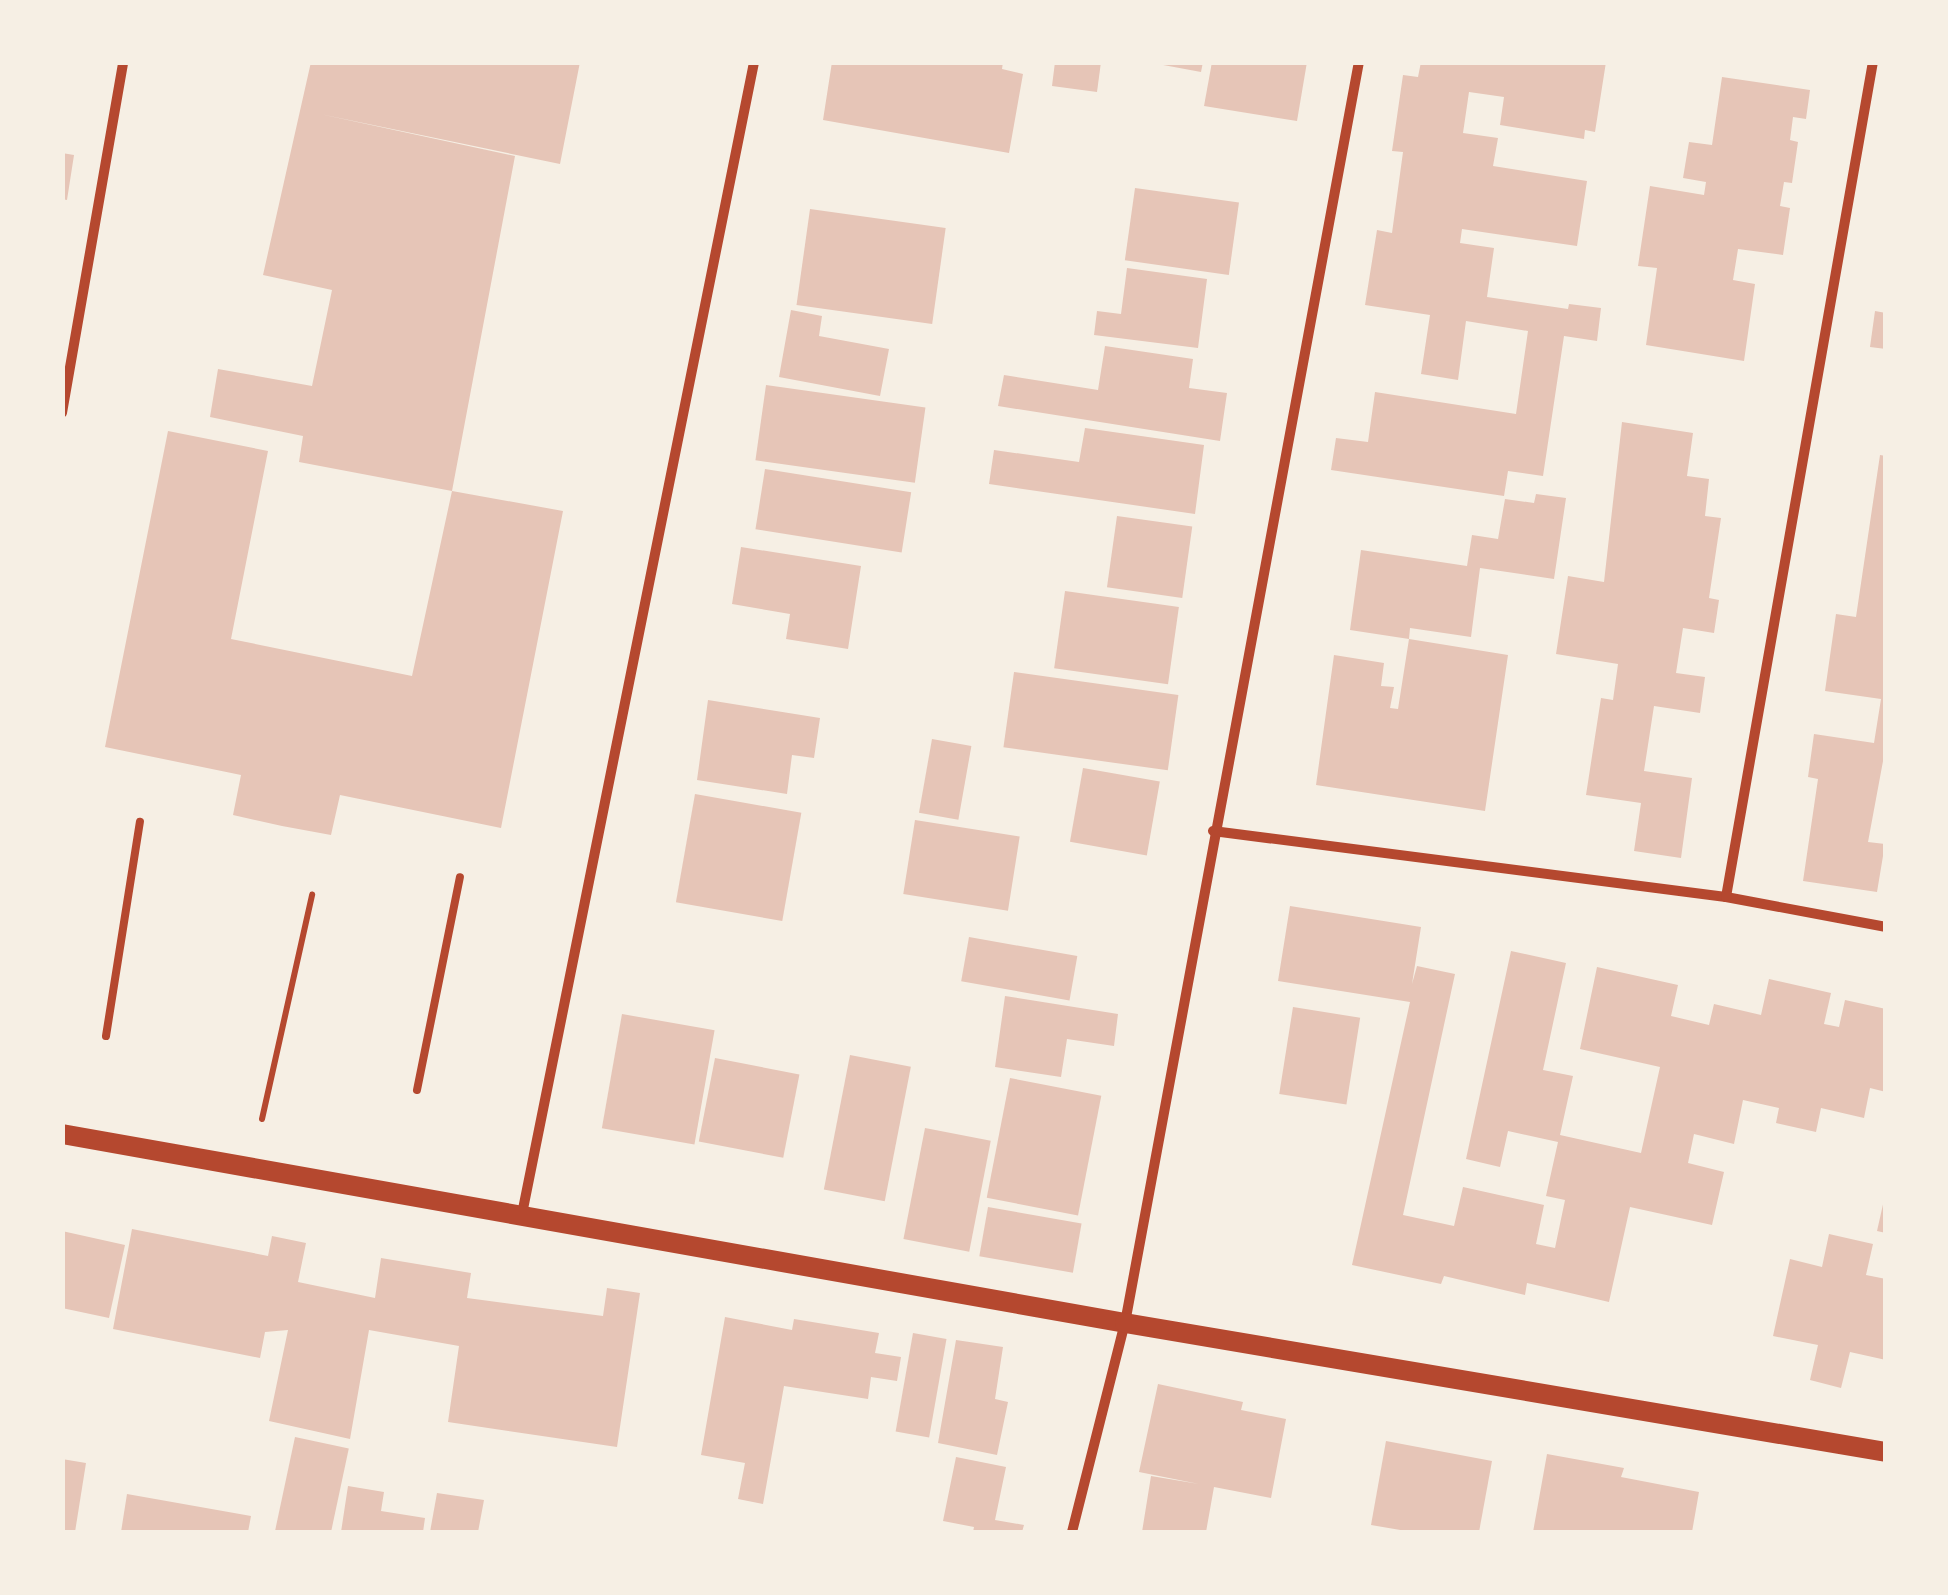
<!DOCTYPE html>
<html>
<head>
<meta charset="utf-8">
<style>
	body { margin:0 }
	#map { position:relative; width:1948px; height:1595px; overflow:hidden; background:#f6efe4; font-family:"Playfair Display",serif }
	div>[style] { position:absolute }
	[style*='--x'] { left:calc(var(--x)*1px); top:calc(var(--y)*1px); width:calc(var(--w)*1px); rotate:calc(var(--a)*1deg) }
	.building>* { inset:0; background:#e6c5b7; transform-origin:0 0 }
	.path>* { height:6px; margin:-3px; padding:0 3px; transform-origin:3px; border-radius:3px; background:#b5482f }
	.service>* { height:8px; margin:-4px; padding:0 4px; transform-origin:4px; border-radius:4px; background:#b5482f }
	.minor>* { height:10px; margin:-5px; padding:0 5px; transform-origin:5px; border-radius:5px; background:#b5482f }
	.secondary>* { height:20px; margin:-10px; padding:0 10px; transform-origin:10px; border-radius:10px; background:#b5482f }
	span { translate:-50% -50%; white-space:nowrap; text-align:center; line-height:1.15; -webkit-text-stroke:9px #f6efe4; paint-order:stroke }
	.frame { position:absolute; inset:0; border:65px solid #f6efe4; pointer-events:none }
</style>
</head>
<body>
<div id="map">
	<div class="building">
		<div style="clip-path:polygon(311px 62px,580px 62px,560px 164px,320px 114px,515px 156px,452px 491px,299px 462px,303px 436px,210px 417px,218px 369px,312px 386px,332px 290px,263px 275px)"></div>
		<div style="clip-path:polygon(832px 62px,1003px 62px,1002px 69px,1023px 74px,1009px 153px,823px 120px)"></div>
		<div style="clip-path:polygon(1055px 62px,1101px 62px,1097px 92px,1052px 86px)"></div>
		<div style="clip-path:polygon(1147px 62px,1203px 62px,1201px 72px)"></div>
		<div style="clip-path:polygon(1212px 62px,1307px 62px,1297px 121px,1204px 106px)"></div>
		<div style="clip-path:polygon(1421px 62px,1606px 62px,1595px 132px,1585px 130px,1584px 139px,1500px 125px,1504px 97px,1469px 92px,1463px 133px,1498px 138px,1493px 166px,1587px 181px,1577px 246px,1462px 229px,1460px 243px,1494px 248px,1487px 297px,1568px 309px,1569px 304px,1601px 308px,1597px 341px,1564px 336px,1543px 476px,1508px 471px,1504px 496px,1331px 470px,1336px 438px,1368px 442px,1375px 392px,1516px 414px,1528px 331px,1466px 321px,1458px 380px,1421px 374px,1430px 315px,1365px 305px,1377px 230px,1392px 233px,1403px 152px,1392px 151px,1403px 75px,1418px 77px)"></div>
		<div style="clip-path:polygon(1722px 77px,1810px 90px,1806px 119px,1793px 117px,1790px 140px,1798px 142px,1792px 183px,1784px 182px,1780px 206px,1790px 208px,1783px 255px,1738px 249px,1733px 280px,1755px 284px,1744px 361px,1646px 345px,1657px 268px,1638px 266px,1650px 186px,1704px 195px,1706px 182px,1683px 178px,1689px 142px,1712px 145px)"></div>
		<div style="clip-path:polygon(62px 153px,74px 155px,67px 200px,62px 199px)"></div>
		<div style="left:1135px;top:188px;width:105px;height:73px;rotate:8deg"></div>
		<div style="left:810px;top:209px;width:137px;height:97px;rotate:8deg"></div>
		<div style="clip-path:polygon(1127px 268px,1207px 279px,1198px 348px,1094px 335px,1097px 311px,1121px 314px)"></div>
		<div style="clip-path:polygon(791px 310px,822px 316px,819px 336px,889px 349px,880px 396px,779px 377px)"></div>
		<div style="clip-path:polygon(1875px 311px,1886px 313px,1886px 349px,1870px 347px)"></div>
		<div style="clip-path:polygon(1105px 346px,1193px 359px,1189px 388px,1227px 393px,1220px 441px,998px 406px,1004px 375px,1098px 390px)"></div>
		<div style="left:766px;top:385px;width:161px;height:76px;rotate:8deg"></div>
		<div style="clip-path:polygon(1622px 422px,1693px 433px,1687px 476px,1709px 479px,1705px 516px,1721px 518px,1709px 598px,1719px 600px,1714px 633px,1683px 628px,1676px 673px,1705px 677px,1700px 713px,1654px 706px,1644px 771px,1692px 778px,1681px 858px,1634px 851px,1641px 803px,1586px 795px,1601px 698px,1613px 700px,1618px 664px,1556px 654px,1568px 576px,1604px 582px)"></div>
		<div style="clip-path:polygon(1085px 428px,1204px 445px,1195px 514px,989px 484px,994px 450px,1079px 462px)"></div>
		<div style="clip-path:polygon(168px 431px,268px 451px,231px 639px,412px 676px,452px 491px,563px 511px,501px 828px,340px 795px,331px 835px,282px 826px,233px 815px,241px 775px,105px 747px)"></div>
		<div style="clip-path:polygon(1880px 455px,1886px 456px,1886px 745px,1868px 842px,1885px 844px,1877px 892px,1803px 881px,1818px 779px,1808px 777px,1814px 734px,1874px 743px,1881px 699px,1825px 691px,1836px 614px,1856px 617px)"></div>
		<div style="left:765px;top:469px;width:148px;height:61px;rotate:9deg"></div>
		<div style="clip-path:polygon(1536px 494px,1566px 498px,1554px 579px,1480px 568px,1471px 637px,1410px 628px,1409px 639px,1350px 630px,1361px 550px,1467px 566px,1472px 535px,1498px 539px,1505px 499px,1534px 503px)"></div>
		<div style="left:1117px;top:516px;width:76px;height:72px;rotate:8deg"></div>
		<div style="clip-path:polygon(741px 547px,861px 566px,848px 649px,786px 639px,790px 614px,732px 604px)"></div>
		<div style="left:1065px;top:591px;width:115px;height:78px;rotate:8deg"></div>
		<div style="clip-path:polygon(1409px 639px,1508px 655px,1485px 811px,1316px 785px,1334px 655px,1384px 663px,1381px 686px,1394px 687px,1390px 708px,1398px 709px)"></div>
		<div style="left:1014px;top:672px;width:166px;height:76px;rotate:8deg"></div>
		<div style="clip-path:polygon(708px 700px,820px 718px,814px 758px,792px 755px,787px 794px,697px 780px)"></div>
		<div style="left:932px;top:739px;width:40px;height:75px;rotate:10deg"></div>
		<div style="left:1083px;top:768px;width:78px;height:75px;rotate:10deg"></div>
		<div style="left:695px;top:794px;width:108px;height:110px;rotate:10deg"></div>
		<div style="left:915px;top:820px;width:106px;height:75px;rotate:9deg"></div>
		<div style="clip-path:polygon(1290px 906px,1421px 927px,1412px 984px,1417px 966px,1455px 974px,1403px 1215px,1454px 1226px,1463px 1187px,1544px 1205px,1536px 1244px,1555px 1248px,1565px 1200px,1546px 1196px,1558px 1142px,1508px 1131px,1500px 1167px,1466px 1159px,1511px 951px,1566px 963px,1543px 1070px,1573px 1076px,1560px 1135px,1641px 1153px,1660px 1067px,1580px 1049px,1597px 967px,1678px 985px,1671px 1016px,1709px 1025px,1714px 1004px,1761px 1015px,1769px 979px,1831px 993px,1824px 1024px,1839px 1027px,1845px 1000px,1886px 1009px,1886px 1092px,1870px 1088px,1864px 1118px,1821px 1108px,1816px 1132px,1776px 1123px,1779px 1108px,1743px 1100px,1734px 1144px,1694px 1134px,1688px 1163px,1724px 1172px,1712px 1225px,1630px 1207px,1609px 1302px,1527px 1283px,1525px 1295px,1444px 1276px,1441px 1284px,1352px 1265px,1410px 1002px,1278px 981px)"></div>
		<div style="left:969px;top:937px;width:110px;height:45px;rotate:10deg"></div>
		<div style="clip-path:polygon(1005px 996px,1118px 1014px,1114px 1046px,1067px 1039px,1061px 1077px,995px 1067px)"></div>
		<div style="left:1293px;top:1007px;width:68px;height:88px;rotate:9deg"></div>
		<div style="left:622px;top:1014px;width:94px;height:116px;rotate:10deg"></div>
		<div style="left:850px;top:1055px;width:62px;height:137px;rotate:11deg"></div>
		<div style="left:715px;top:1058px;width:86px;height:85px;rotate:11deg"></div>
		<div style="left:1010px;top:1078px;width:93px;height:122px;rotate:11deg"></div>
		<div style="left:925px;top:1128px;width:67px;height:113px;rotate:11deg"></div>
		<div style="clip-path:polygon(1884px 1200px,1886px 1201px,1886px 1233px,1877px 1231px)"></div>
		<div style="left:988px;top:1207px;width:95px;height:50px;rotate:10deg"></div>
		<div style="clip-path:polygon(132px 1229px,268px 1256px,272px 1236px,306px 1243px,298px 1282px,375px 1298px,381px 1258px,471px 1273px,467px 1298px,603px 1316px,607px 1288px,640px 1293px,617px 1447px,448px 1422px,459px 1346px,369px 1330px,350px 1439px,269px 1421px,288px 1330px,265px 1332px,260px 1358px,113px 1329px)"></div>
		<div style="clip-path:polygon(62px 1231px,125px 1245px,109px 1318px,62px 1308px)"></div>
		<div style="clip-path:polygon(1829px 1234px,1873px 1244px,1866px 1275px,1886px 1279px,1886px 1360px,1850px 1352px,1841px 1388px,1810px 1380px,1818px 1345px,1773px 1336px,1790px 1259px,1822px 1267px)"></div>
		<div style="clip-path:polygon(725px 1317px,792px 1330px,794px 1319px,879px 1333px,875px 1353px,901px 1357px,897px 1381px,871px 1377px,868px 1399px,784px 1386px,763px 1504px,738px 1499px,745px 1463px,701px 1455px)"></div>
		<div style="left:913px;top:1333px;width:34px;height:100px;rotate:10deg"></div>
		<div style="clip-path:polygon(956px 1340px,1003px 1347px,995px 1399px,1008px 1402px,997px 1455px,938px 1443px)"></div>
		<div style="clip-path:polygon(1158px 1384px,1243px 1402px,1241px 1410px,1286px 1419px,1271px 1498px,1214px 1487px,1206px 1532px,1142px 1532px,1151px 1476px,1199px 1484px,1139px 1472px)"></div>
		<div style="left:295px;top:1437px;width:55px;height:97px;rotate:12deg"></div>
		<div style="clip-path:polygon(1386px 1441px,1492px 1461px,1479px 1532px,1412px 1532px,1371px 1525px)"></div>
		<div style="clip-path:polygon(1547px 1454px,1624px 1468px,1621px 1477px,1699px 1492px,1692px 1532px,1533px 1532px)"></div>
		<div style="clip-path:polygon(956px 1457px,1006px 1467px,995px 1520px,1024px 1525px,1022px 1532px,973px 1532px,974px 1527px,943px 1521px)"></div>
		<div style="clip-path:polygon(62px 1459px,86px 1463px,75px 1532px,62px 1532px)"></div>
		<div style="clip-path:polygon(348px 1486px,384px 1492px,381px 1511px,425px 1518px,423px 1532px,341px 1532px)"></div>
		<div style="clip-path:polygon(437px 1493px,484px 1500px,478px 1532px,430px 1532px)"></div>
		<div style="clip-path:polygon(127px 1494px,251px 1516px,248px 1532px,121px 1532px)"></div>
	</div>
	<div class="path">
		<div style="--x:262;--y:1119;--w:230;--a:-77.4"></div>
	</div>
	<div class="service">
		<div style="--x:106;--y:1036;--w:217;--a:-81"></div>
		<div style="--x:417;--y:1090;--w:217;--a:-78.6"></div>
	</div>
	<div class="minor">
		<div style="--x:62;--y:413;--w:356;--a:-80.1"></div>
		<div style="--x:1213;--y:831;--w:517;--a:7.33"></div>
		<div style="--x:1726;--y:897;--w:163;--a:10.6"></div>
		<div style="--x:1726;--y:897;--w:848;--a:-80.02"></div>
		<div style="--x:522;--y:1214;--w:1175;--a:-78.61"></div>
		<div style="--x:1072;--y:1532;--w:216;--a:-75.8"></div>
		<div style="--x:1125;--y:1323;--w:1283;--a:-79.49"></div>
	</div>
	<div class="secondary">
		<div style="--x:62;--y:1134;--w:1080;--a:10.08"></div>
		<div style="--x:1125;--y:1323;--w:772;--a:9.62"></div>
	</div>
	<div class="frame"></div>
</div>
</body>
</html>
